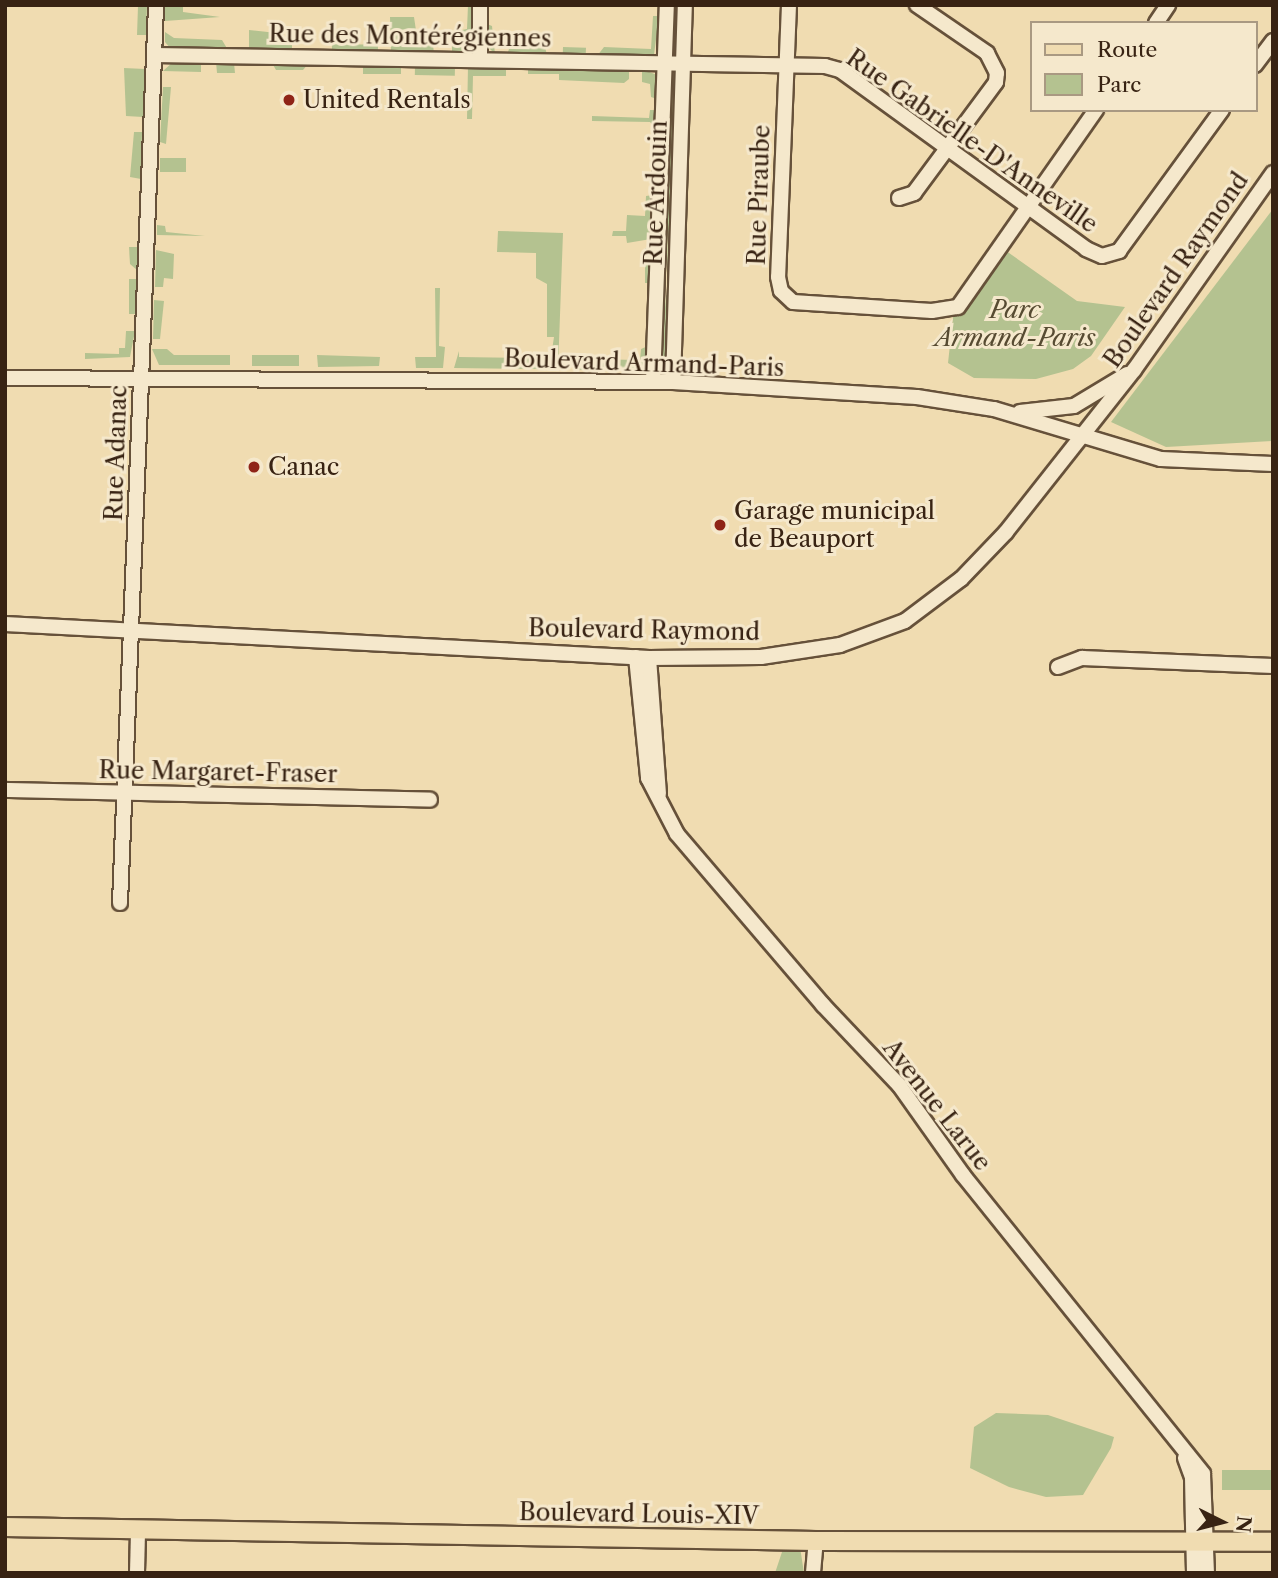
<!DOCTYPE html>
<html>
<head>
<meta charset="utf-8">
<style>
	body { margin:0 }
	#map { position:relative; width:1278px; height:1578px; overflow:hidden; background:#f0dcb1; font-family:"Libre Caslon Text",serif }
	div>[style] { position:absolute }
	[style*='--x'] { left:calc(var(--x)*1px); top:calc(var(--y)*1px); width:calc(var(--w)*1px); rotate:calc(var(--a)*1deg) }
	.green>* { inset:0; background:#b4c290; transform-origin:0 0 }
	.roads { filter:drop-shadow(2px 0 #66513a) drop-shadow(-2px 0 #66513a) drop-shadow(0 2px #66513a) drop-shadow(0 -2px #66513a) }
	.minor>* { height:14px; margin:-7px; padding:0 7px; transform-origin:7px; border-radius:7px; background:#f5e8cc }
	.major>* { height:18px; margin:-9px; padding:0 9px; transform-origin:9px; border-radius:9px; background:#f0dcb1 }
	.dots>* { width:19px; height:19px; translate:-50% -50%; box-sizing:border-box; border:4px solid #f5e8cc; border-radius:50% }
	span { translate:-50% -50%; white-space:nowrap; text-align:center; line-height:1.15; -webkit-text-stroke:6px #f5e8cc; paint-order:stroke }
	.street-label { font-size:24px; color:#382313 }
	.poi-label { font-size:24px; color:#382313 }
	.left { translate:0 -50%; text-align:left }
	.park-label { font-size:24px; color:#574b32; font-style:italic }
	.frame { position:absolute; inset:0; border:7px solid #382313; pointer-events:none }
	.legend { position:absolute; left:1030px; top:21px; width:228px; height:91px; box-sizing:border-box; background:#f5e8cc; border:2px solid #a99982; margin:0; padding:9px 12px; list-style:none; font-size:21px; color:#382313 }
	.legend li { display:flex; align-items:center; gap:14px; height:35px }
	.legend b { width:35px; border:2px solid #a99982 }
	.north { position:absolute; left:1187px; top:1487px; width:70px; height:70px; -webkit-text-stroke:5px #f5e8cc; paint-order:stroke; rotate:96deg; font-size:19px; font-weight:700; line-height:28px; text-align:center; color:#382313 }
	.north::after { content:''; display:block; margin:auto; width:24px; height:32px; background:#382313; clip-path:polygon(50% 0,100% 100%,50% 72%,0 100%) }
</style>
</head>
<body>
<div id="map">
	<div class="green">
		<div style="clip-path:polygon(133px 5px,147px 5px,146px 35px,137px 35px,138px 6px)"></div>
		<div style="clip-path:polygon(165px 5px,183px 5px,183px 12px,220px 17px,165px 21px)"></div>
		<div style="clip-path:polygon(468px 5px,474px 5px,472px 49px,452px 54px,452px 45px,462px 45px,462px 30px,467px 29px)"></div>
		<div style="clip-path:polygon(672px 5px,680px 5px,674px 54px,671px 53px)"></div>
		<div style="clip-path:polygon(653px 16px,659px 16px,654px 55px,597px 56px,604px 47px,651px 49px)"></div>
		<div style="clip-path:polygon(390px 17px,414px 17px,418px 44px,433px 45px,434px 53px,391px 53px)"></div>
		<div style="clip-path:polygon(487px 24px,492px 26px,495px 54px,487px 46px)"></div>
		<div style="clip-path:polygon(249px 30px,277px 33px,283px 45px,292px 45px,292px 51px,249px 51px)"></div>
		<div style="clip-path:polygon(165px 32px,174px 38px,222px 40px,228px 50px,171px 49px,165px 42px)"></div>
		<div style="left:332px;top:44px;width:46px;height:8px;rotate:1deg"></div>
		<div style="clip-path:polygon(510px 46px,545px 47px,547px 55px,507px 55px)"></div>
		<div style="left:563px;top:47px;width:23px;height:8px;rotate:2deg"></div>
		<div style="clip-path:polygon(173px 62px,201px 62px,201px 72px,163px 71px)"></div>
		<div style="clip-path:polygon(216px 62px,234px 63px,235px 73px,217px 73px)"></div>
		<div style="clip-path:polygon(272px 63px,308px 64px,303px 70px,276px 70px)"></div>
		<div style="left:363px;top:65px;width:38px;height:9px"></div>
		<div style="left:415px;top:65px;width:40px;height:10px;rotate:1deg"></div>
		<div style="clip-path:polygon(468px 66px,506px 67px,506px 76px,473px 76px,472px 119px,467px 119px)"></div>
		<div style="clip-path:polygon(124px 68px,145px 69px,143px 117px,126px 116px)"></div>
		<div style="clip-path:polygon(528px 68px,629px 69px,629px 79px,624px 83px,559px 80px,559px 74px,528px 74px)"></div>
		<div style="clip-path:polygon(642px 69px,657px 75px,657px 99px,651px 97px,650px 84px,642px 82px)"></div>
		<div style="clip-path:polygon(675px 73px,671px 274px,667px 277px,670px 76px)"></div>
		<div style="clip-path:polygon(163px 87px,171px 87px,166px 144px,160px 142px)"></div>
		<div style="clip-path:polygon(650px 110px,656px 110px,655px 128px,650px 122px,592px 121px,592px 116px,649px 118px)"></div>
		<div style="clip-path:polygon(134px 132px,142px 132px,141px 179px,130px 177px)"></div>
		<div style="left:160px;top:158px;width:26px;height:14px"></div>
		<div style="clip-path:polygon(653px 195px,651px 239px,627px 243px,626px 236px,612px 236px,613px 231px,626px 231px,627px 215px,645px 216px,646px 196px)"></div>
		<div style="clip-path:polygon(1273px 209px,1273px 441px,1166px 447px,1111px 422px)"></div>
		<div style="clip-path:polygon(157px 225px,165px 226px,166px 232px,205px 236px,157px 235px)"></div>
		<div style="clip-path:polygon(498px 231px,563px 233px,558px 370px,549px 370px,554px 337px,547px 337px,547px 284px,536px 278px,536px 253px,497px 252px)"></div>
		<div style="clip-path:polygon(129px 247px,138px 247px,137px 270px,130px 264px)"></div>
		<div style="left:645px;top:248px;width:6px;height:35px"></div>
		<div style="clip-path:polygon(1002px 248px,1077px 301px,1125px 307px,1091px 356px,1073px 369px,1036px 379px,974px 378px,948px 363px,954px 308px)"></div>
		<div style="clip-path:polygon(156px 250px,174px 254px,173px 279px,164px 278px,163px 287px,155px 287px)"></div>
		<div style="left:129px;top:279px;width:8px;height:35px"></div>
		<div style="clip-path:polygon(435px 288px,440px 288px,439px 346px,445px 347px,443px 368px,416px 368px,415px 357px,436px 357px)"></div>
		<div style="clip-path:polygon(666px 295px,669px 296px,665px 363px,661px 361px)"></div>
		<div style="clip-path:polygon(154px 300px,164px 301px,160px 339px,153px 339px)"></div>
		<div style="clip-path:polygon(126px 331px,135px 331px,130px 357px,85px 359px,85px 353px,119px 354px,119px 348px,125px 348px)"></div>
		<div style="clip-path:polygon(648px 346px,647px 363px,640px 370px,574px 370px,583px 359px,640px 360px,641px 349px)"></div>
		<div style="clip-path:polygon(152px 349px,167px 349px,174px 355px,230px 355px,230px 365px,159px 365px)"></div>
		<div style="clip-path:polygon(459px 351px,459px 357px,534px 358px,535px 351px,539px 369px,454px 368px)"></div>
		<div style="left:252px;top:355px;width:47px;height:11px"></div>
		<div style="clip-path:polygon(317px 355px,380px 357px,379px 366px,318px 367px)"></div>
		<div style="clip-path:polygon(996px 1413px,1048px 1415px,1114px 1437px,1111px 1448px,1083px 1495px,1046px 1497px,1009px 1487px,970px 1468px,974px 1427px)"></div>
		<div style="left:1273px;top:1470px;width:20px;height:51px;rotate:90deg"></div>
		<div style="clip-path:polygon(800px 1547px,804px 1573px,775px 1573px,783px 1549px)"></div>
	</div>
	<div class="roads">
		<div class="minor">
			<div style="--x:789;--y:5;--w:272;--a:92.3"></div>
			<div style="--x:778;--y:277;--w:14;--a:78"></div>
			<div style="--x:781;--y:291;--w:16;--a:43"></div>
			<div style="--x:793;--y:302;--w:139;--a:3.7"></div>
			<div style="--x:932;--y:311;--w:26;--a:-9"></div>
			<div style="--x:958;--y:307;--w:241;--a:-55"></div>
			<div style="--x:1156;--y:23;--w:22;--a:-56"></div>
			<div style="--x:155;--y:55;--w:670;--a:0.94"></div>
			<div style="--x:825;--y:66;--w:16;--a:15"></div>
			<div style="--x:840;--y:70;--w:304;--a:36"></div>
			<div style="--x:1086;--y:249;--w:17;--a:24"></div>
			<div style="--x:1102;--y:256;--w:18;--a:-16"></div>
			<div style="--x:1119;--y:251;--w:175;--a:-53.9"></div>
			<div style="--x:480;--y:59;--w:54;--a:-90"></div>
			<div style="--x:1255;--y:65;--w:30;--a:-53"></div>
			<div style="--x:899;--y:198;--w:16;--a:-18"></div>
			<div style="--x:914;--y:193;--w:138;--a:-53.5"></div>
			<div style="--x:996;--y:82;--w:9;--a:-84"></div>
			<div style="--x:997;--y:73;--w:22;--a:-117"></div>
			<div style="--x:987;--y:53;--w:85;--a:-145.6"></div>
			<div style="--x:5;--y:378;--w:668;--a:0.34"></div>
			<div style="--x:673;--y:382;--w:244;--a:3.5"></div>
			<div style="--x:917;--y:397;--w:78;--a:8.9"></div>
			<div style="--x:994;--y:409;--w:174;--a:16.7"></div>
			<div style="--x:1161;--y:459;--w:112;--a:2.6"></div>
			<div style="--x:653;--y:382;--w:377;--a:-87.9"></div>
			<div style="--x:673;--y:382;--w:377;--a:-88.2"></div>
			<div style="--x:1020;--y:412;--w:54;--a:-6.3"></div>
			<div style="--x:1074;--y:406;--w:62;--a:-31.1"></div>
			<div style="--x:5;--y:624;--w:645;--a:3.02"></div>
			<div style="--x:649;--y:658;--w:112;--a:-0.5"></div>
			<div style="--x:761;--y:657;--w:80;--a:-8.6"></div>
			<div style="--x:840;--y:645;--w:69;--a:-20.3"></div>
			<div style="--x:905;--y:621;--w:70;--a:-36.9"></div>
			<div style="--x:961;--y:579;--w:65;--a:-46.2"></div>
			<div style="--x:1006;--y:532;--w:206;--a:-51.7"></div>
			<div style="--x:1134;--y:370;--w:241;--a:-54.8"></div>
			<div style="--x:636;--y:657;--w:122;--a:84.3"></div>
			<div style="--x:648;--y:778;--w:63;--a:62.6"></div>
			<div style="--x:677;--y:834;--w:225;--a:49.5"></div>
			<div style="--x:823;--y:1005;--w:110;--a:46.5"></div>
			<div style="--x:899;--y:1085;--w:110;--a:54.6"></div>
			<div style="--x:963;--y:1175;--w:383;--a:51.2"></div>
			<div style="--x:1203;--y:1474;--w:99;--a:87.7"></div>
			<div style="--x:649;--y:658;--w:136;--a:85.8"></div>
			<div style="--x:1058;--y:667;--w:26;--a:-21"></div>
			<div style="--x:1082;--y:658;--w:191;--a:2.4"></div>
			<div style="--x:5;--y:790;--w:425;--a:1.3"></div>
			<div style="--x:120;--y:903;--w:899;--a:-87.7"></div>
			<div style="--x:1185;--y:1458;--w:20;--a:70"></div>
			<div style="--x:1192;--y:1477;--w:96;--a:88.8"></div>
			<div style="--x:137;--y:1573;--w:42;--a:-88.6"></div>
			<div style="--x:813;--y:1573;--w:32;--a:-85"></div>
		</div>
		<div class="major">
			<div style="--x:5;--y:1527;--w:811;--a:0.99"></div>
			<div style="--x:816;--y:1541;--w:457;--a:0.1"></div>
		</div>
	</div>
	<div class="dots">
		<div style="left:289px;top:100px;background:#8f2418"></div>
		<div style="left:254px;top:467px;background:#8f2418"></div>
		<div style="left:720px;top:525px;background:#8f2418"></div>
	</div>
	<div class="street-label">
		<span style="left:410px;top:36px;rotate:1deg">Rue des Montérégiennes</span>
		<span style="left:972px;top:141px;rotate:35deg">Rue Gabrielle-D'Anneville</span>
		<span style="left:656px;top:193px;rotate:-88deg">Rue Ardouin</span>
		<span style="left:759px;top:195px;rotate:-88deg">Rue Piraube</span>
		<span style="left:1176px;top:270px;rotate:-55deg">Boulevard Raymond</span>
		<span style="left:644px;top:363px;rotate:2deg">Boulevard Armand-Paris</span>
		<span style="left:116px;top:453px;rotate:-88deg">Rue Adanac</span>
		<span style="left:644px;top:630px;rotate:1deg">Boulevard Raymond</span>
		<span style="left:218px;top:772px;rotate:1deg">Rue Margaret-Fraser</span>
		<span style="left:937px;top:1105px;rotate:52deg">Avenue Larue</span>
		<span style="left:639px;top:1514px;rotate:1deg">Boulevard Louis-XIV</span>
	</div>
	<div class="poi-label">
		<span class="left" style="left:303px;top:100px">United Rentals</span>
		<span class="left" style="left:268px;top:467px">Canac</span>
		<span class="left" style="left:734px;top:525px">Garage municipal<br>de Beauport</span>
	</div>
	<div class="park-label">
		<span style="left:1015px;top:324px">Parc<br>Armand-Paris</span>
	</div>
	<div class="frame"></div>
	<ul class="legend">
	<li><b style="height:9px;background:#f0dcb1"></b>Route</li>
	<li><b style="height:19px;background:#b4c290"></b>Parc</li>
	</ul>
	<div class="north">N</div>
</div>
</body>
</html>
